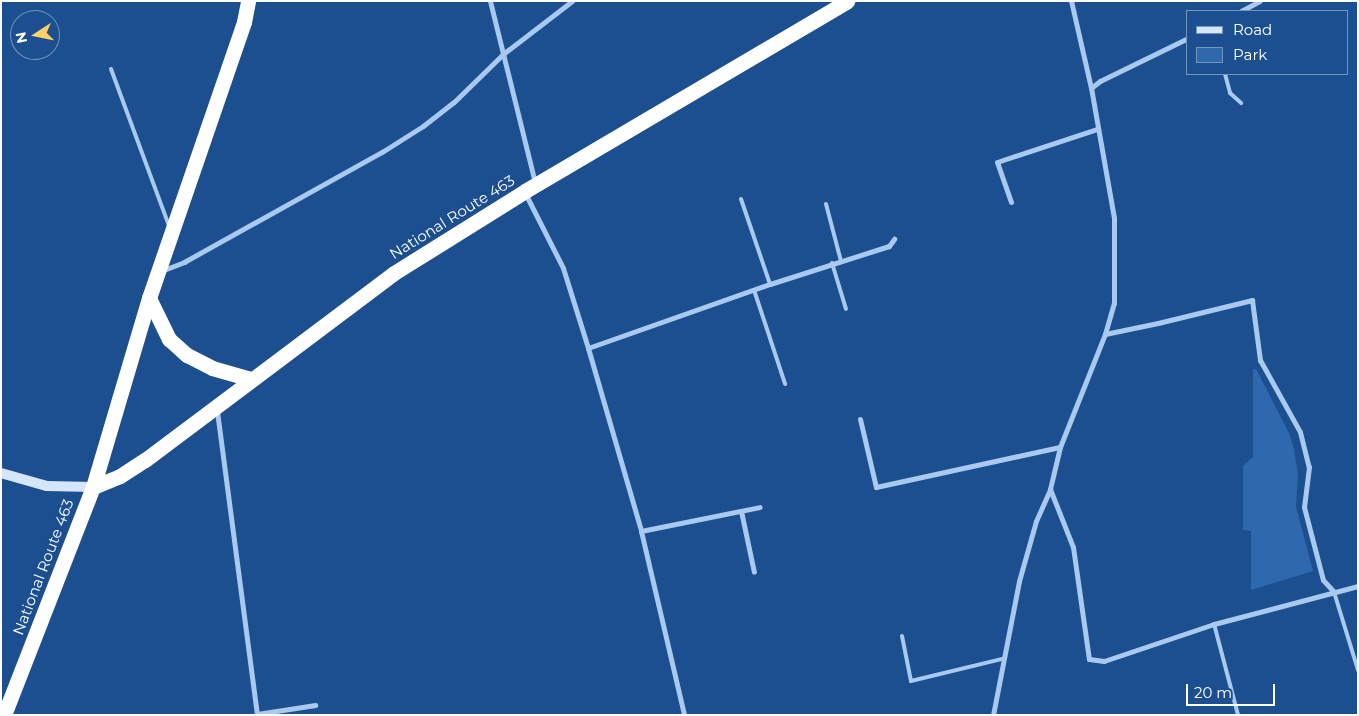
<!DOCTYPE html>
<html>
<head>
<meta charset="utf-8">
<style>
	body { margin:0 }
	#map { position:relative; width:1359px; height:716px; overflow:hidden; background:#1b4f8f; font-family:Montserrat,sans-serif }
	div>[style] { position:absolute }
	[style*='--x'] { left:calc(var(--x)*1px); top:calc(var(--y)*1px); width:calc(var(--w)*1px); rotate:calc(var(--a)*1deg) }
	.green>* { inset:0; background:#2e69ad }
	.lane>* { height:4px; margin:-2px; padding:0 2px; transform-origin:2px; border-radius:2px; background:#a9c9ee }
	.street>* { height:5px; margin:-2.5px; padding:0 2.5px; transform-origin:2.5px; border-radius:2.5px; background:#a9c9ee }
	.secondary>* { height:10px; margin:-5px; padding:0 5px; transform-origin:5px; border-radius:5px; background:#d6e6fa }
	.highway>* { height:15px; margin:-7.5px; padding:0 7.5px; transform-origin:7.5px; border-radius:7.5px; background:#fff }
	span { translate:-50% -50%; white-space:nowrap; text-align:center; line-height:1.15; -webkit-text-stroke:4px #1b4f8f; paint-order:stroke }
	.street-label { font-size:15px; color:#fff }
	.frame { position:absolute; inset:0; border:2px solid #fff; pointer-events:none }
	.legend { position:absolute; left:1186px; top:10px; width:162px; height:65px; box-sizing:border-box; background:#1b4f8f; border:1px solid #7695bc; margin:0; padding:6px 9px; list-style:none; font-size:15px; color:#fff }
	.legend li { display:flex; align-items:center; gap:10px; height:25px }
	.legend b { width:25px; border:1px solid #7695bc }
	.north { position:absolute; left:10px; top:10px; width:50px; height:50px; box-sizing:border-box; background:#1b4f8f; border:1px solid #7695bc; border-radius:50%; rotate:259deg; font-size:14px; font-weight:700; line-height:20px; text-align:center; color:#fff }
	.north::after { content:''; display:block; margin:auto; width:18px; height:22px; background:#ffd166; clip-path:polygon(50% 0,100% 100%,50% 72%,0 100%) }
	.scale { position:absolute; left:1186px; top:684px; width:89px; height:22px; box-sizing:border-box; border:2px solid #fff; border-top:0; padding-left:6px; font-size:15px; line-height:18px; white-space:nowrap; color:#fff; -webkit-text-stroke:4px #1b4f8f; paint-order:stroke }
</style>
</head>
<body>
<div id="map">
	<div class="green">
		<div style="clip-path:polygon(1253px 369px,1256px 369px,1289px 433px,1294px 449px,1298px 475px,1296px 507px,1313px 571px,1251px 590px,1251px 531px,1243px 530px,1243px 466px,1253px 457px)"></div>
	</div>
	<div class="lane">
		<div style="--x:111;--y:69;--w:167;--a:69.7"></div>
		<div style="--x:1225;--y:74;--w:20;--a:75"></div>
		<div style="--x:1230;--y:93;--w:15;--a:42"></div>
		<div style="--x:741;--y:199;--w:90;--a:71.2"></div>
		<div style="--x:826;--y:204;--w:59;--a:75.3"></div>
		<div style="--x:832;--y:263;--w:48;--a:73.1"></div>
		<div style="--x:754;--y:290;--w:99;--a:71.7"></div>
		<div style="--x:1334;--y:592;--w:82;--a:72.9"></div>
		<div style="--x:1214;--y:624;--w:94;--a:75.2"></div>
		<div style="--x:902;--y:636;--w:46;--a:78.7"></div>
		<div style="--x:911;--y:681;--w:94;--a:-13.6"></div>
	</div>
	<div class="street">
		<div style="--x:490;--y:1;--w:187;--a:76.1"></div>
		<div style="--x:1241;--y:11;--w:21;--a:-28"></div>
		<div style="--x:1091;--y:88;--w:11;--a:-38"></div>
		<div style="--x:1100;--y:81;--w:98;--a:-26"></div>
		<div style="--x:525;--y:193;--w:84;--a:63.1"></div>
		<div style="--x:563;--y:268;--w:84;--a:72.6"></div>
		<div style="--x:588;--y:348;--w:191;--a:73.8"></div>
		<div style="--x:641;--y:531;--w:189;--a:76.8"></div>
		<div style="--x:1011;--y:202;--w:42;--a:-109.3"></div>
		<div style="--x:997;--y:162;--w:105;--a:-18.3"></div>
		<div style="--x:161;--y:271;--w:25;--a:-21"></div>
		<div style="--x:184;--y:262;--w:227;--a:-29.1"></div>
		<div style="--x:382;--y:152;--w:49;--a:-32.4"></div>
		<div style="--x:423;--y:126;--w:39;--a:-38"></div>
		<div style="--x:454;--y:102;--w:69;--a:-44.4"></div>
		<div style="--x:503;--y:54;--w:87;--a:-37.5"></div>
		<div style="--x:1105;--y:334;--w:54;--a:-11.7"></div>
		<div style="--x:1158;--y:323;--w:97;--a:-13.7"></div>
		<div style="--x:1252;--y:300;--w:61;--a:82.4"></div>
		<div style="--x:1260;--y:360;--w:82;--a:60.9"></div>
		<div style="--x:1300;--y:432;--w:36;--a:76"></div>
		<div style="--x:1309;--y:467;--w:40;--a:97.1"></div>
		<div style="--x:1304;--y:507;--w:75;--a:75.4"></div>
		<div style="--x:1323;--y:580;--w:16;--a:47"></div>
		<div style="--x:588;--y:348;--w:193;--a:-19.4"></div>
		<div style="--x:770;--y:284;--w:125;--a:-17.7"></div>
		<div style="--x:889;--y:246;--w:9;--a:-54"></div>
		<div style="--x:217;--y:411;--w:306;--a:82.5"></div>
		<div style="--x:257;--y:714;--w:59;--a:-8.8"></div>
		<div style="--x:860;--y:419;--w:70;--a:76.8"></div>
		<div style="--x:876;--y:487;--w:188;--a:-12.3"></div>
		<div style="--x:1050;--y:489;--w:62;--a:68.4"></div>
		<div style="--x:1073;--y:547;--w:113;--a:81.9"></div>
		<div style="--x:1089;--y:659;--w:15;--a:8"></div>
		<div style="--x:1104;--y:661;--w:116;--a:-18.6"></div>
		<div style="--x:1214;--y:624;--w:149;--a:-14.8"></div>
		<div style="--x:741;--y:511;--w:62;--a:78"></div>
		<div style="--x:641;--y:531;--w:121;--a:-11.4"></div>
		<div style="--x:993;--y:715;--w:136;--a:-79"></div>
		<div style="--x:1019;--y:581;--w:62;--a:-74.2"></div>
		<div style="--x:1036;--y:521;--w:35;--a:-66"></div>
		<div style="--x:1050;--y:489;--w:43;--a:-76.6"></div>
		<div style="--x:1060;--y:447;--w:122;--a:-68.3"></div>
		<div style="--x:1105;--y:334;--w:32;--a:-74"></div>
		<div style="--x:1114;--y:303;--w:85;--a:-90"></div>
		<div style="--x:1114;--y:218;--w:132;--a:-100"></div>
		<div style="--x:1091;--y:88;--w:89;--a:-102.9"></div>
	</div>
	<div class="secondary">
		<div style="--x:1;--y:473;--w:48;--a:15.8"></div>
		<div style="--x:47;--y:486;--w:46;--a:1.2"></div>
	</div>
	<div class="highway">
		<div style="--x:149;--y:298;--w:46;--a:64"></div>
		<div style="--x:169;--y:339;--w:24;--a:42"></div>
		<div style="--x:187;--y:355;--w:28;--a:27"></div>
		<div style="--x:212;--y:368;--w:41;--a:15.8"></div>
		<div style="--x:93;--y:487;--w:29;--a:-22"></div>
		<div style="--x:120;--y:476;--w:30;--a:-33"></div>
		<div style="--x:145;--y:460;--w:311;--a:-36.9"></div>
		<div style="--x:394;--y:273;--w:155;--a:-32"></div>
		<div style="--x:525;--y:191;--w:374;--a:-30.5"></div>
		<div style="--x:4;--y:715;--w:245;--a:-68.7"></div>
		<div style="--x:93;--y:487;--w:197;--a:-73.5"></div>
		<div style="--x:149;--y:298;--w:292;--a:-71"></div>
		<div style="--x:244;--y:22;--w:21;--a:-79"></div>
	</div>
	<div class="street-label">
		<span style="left:452px;top:217px;rotate:-32deg">National Route 463</span>
		<span style="left:43px;top:567px;rotate:-69deg">National Route 463</span>
	</div>
	<div class="frame"></div>
	<ul class="legend">
	<li><b style="height:6px;background:#d6e6fa"></b>Road</li>
	<li><b style="height:14px;background:#2e69ad"></b>Park</li>
	</ul>
	<div class="north">N</div>
	<div class="scale">20 m</div>
</div>
</body>
</html>
